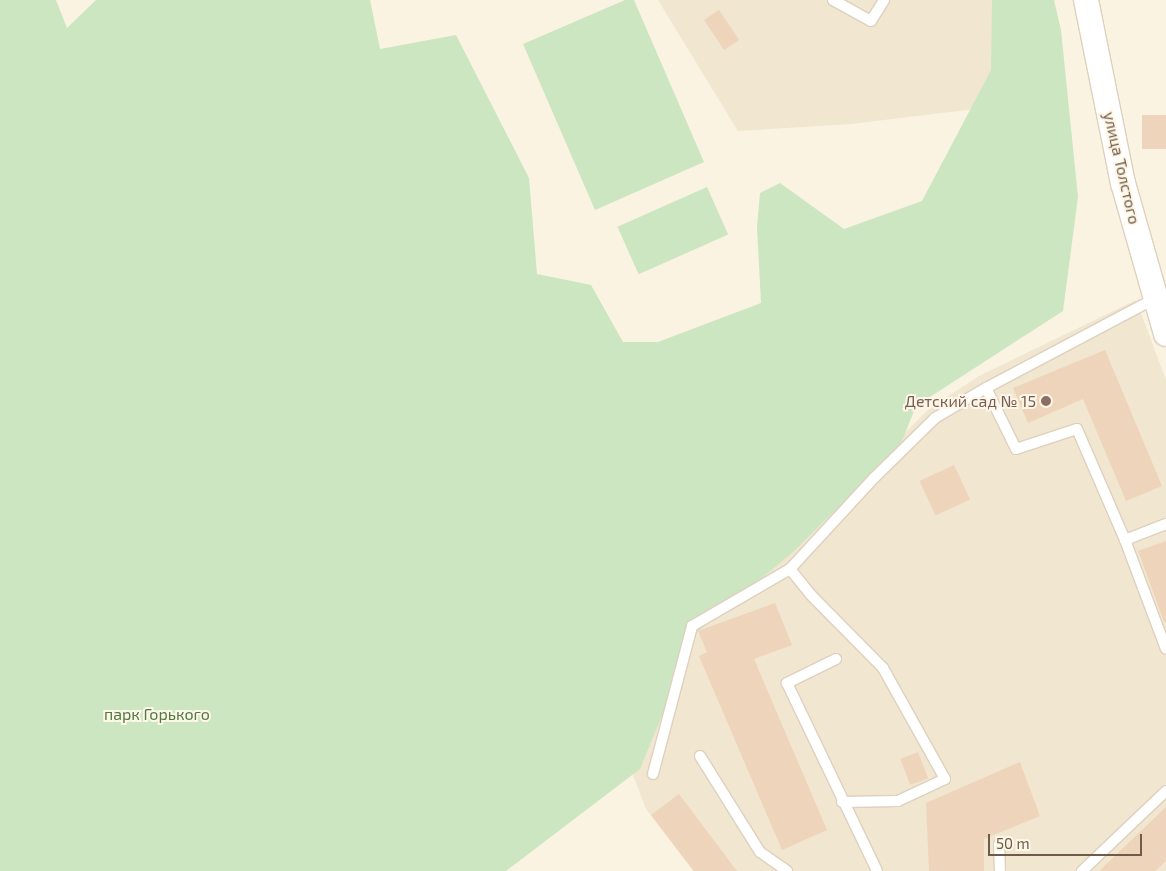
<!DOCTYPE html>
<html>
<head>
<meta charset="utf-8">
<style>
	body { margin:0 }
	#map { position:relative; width:1166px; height:871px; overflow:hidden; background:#faf3e1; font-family:"Exo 2",sans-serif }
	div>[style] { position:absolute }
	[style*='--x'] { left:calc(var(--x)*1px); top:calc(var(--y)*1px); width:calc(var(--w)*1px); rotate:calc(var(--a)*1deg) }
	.residential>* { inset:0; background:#f1e6d0 }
	.green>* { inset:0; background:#cce6c1; transform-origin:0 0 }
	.building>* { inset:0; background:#eed4ba; transform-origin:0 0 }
	.roads { filter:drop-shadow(1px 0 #ded0be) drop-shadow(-1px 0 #ded0be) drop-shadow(0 1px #ded0be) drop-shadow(0 -1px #ded0be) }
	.service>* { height:10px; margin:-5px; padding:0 5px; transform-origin:5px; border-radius:5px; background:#fff }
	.tertiary>* { height:24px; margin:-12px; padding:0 12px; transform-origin:12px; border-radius:12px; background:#fff }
	.dots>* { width:14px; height:14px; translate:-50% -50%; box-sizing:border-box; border:2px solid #fef7e7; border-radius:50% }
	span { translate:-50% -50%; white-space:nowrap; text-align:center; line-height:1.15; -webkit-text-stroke:4px #fef7e7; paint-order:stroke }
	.street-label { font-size:16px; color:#705b4a }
	.education-label { font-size:16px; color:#785e54 }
	.right { translate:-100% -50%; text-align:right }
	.park-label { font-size:16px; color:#507a45 }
	.scale { position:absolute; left:988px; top:834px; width:154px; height:22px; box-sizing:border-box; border:2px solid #705b4a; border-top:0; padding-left:6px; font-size:15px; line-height:18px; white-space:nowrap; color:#705b4a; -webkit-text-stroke:4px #fef7e7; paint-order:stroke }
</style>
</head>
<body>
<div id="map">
	<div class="residential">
		<div style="clip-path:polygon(658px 0,994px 0,1000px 106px,851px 124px,738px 131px)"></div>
		<div style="clip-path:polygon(1136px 300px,1166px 380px,1166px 871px,693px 871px,646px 809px,630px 767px,684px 619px,777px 560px,930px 408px,979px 376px)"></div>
	</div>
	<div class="green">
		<div style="clip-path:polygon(0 0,56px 0,67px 28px,96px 0,370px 0,380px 49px,456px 35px,529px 178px,537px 274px,591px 285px,623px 342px,658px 342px,761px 303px,757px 227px,760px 193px,780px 183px,844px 229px,922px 201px,991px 70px,992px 0,1054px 0,1061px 30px,1078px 197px,1063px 311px,916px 406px,900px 446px,793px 552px,696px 633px,640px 769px,506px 871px,0 871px)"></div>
		<div style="clip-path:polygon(625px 0,634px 0,704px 162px,595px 210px,523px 44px)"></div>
		<div style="left:707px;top:187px;width:52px;height:98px;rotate:66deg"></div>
	</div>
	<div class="building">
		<div style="left:719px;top:10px;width:36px;height:18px;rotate:56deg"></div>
		<div style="left:1166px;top:115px;width:34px;height:24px;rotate:90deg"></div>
		<div style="clip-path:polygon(1105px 350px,1162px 486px,1126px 501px,1083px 399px,1028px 423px,1013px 388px)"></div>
		<div style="left:954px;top:465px;width:38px;height:38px;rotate:65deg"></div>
		<div style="clip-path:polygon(1166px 541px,1166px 622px,1164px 622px,1138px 551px)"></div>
		<div style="clip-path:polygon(775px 603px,792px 645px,754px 659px,827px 830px,782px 850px,699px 656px,707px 652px,698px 631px)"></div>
		<div style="left:918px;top:752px;width:28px;height:19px;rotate:69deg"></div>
		<div style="clip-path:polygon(1020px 762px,1040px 816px,984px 839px,984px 871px,929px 871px,926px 803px)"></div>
		<div style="clip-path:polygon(679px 794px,737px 871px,694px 871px,651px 815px)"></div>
		<div style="clip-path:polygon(1166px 807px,1166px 861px,1155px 871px,1099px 871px)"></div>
	</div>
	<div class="roads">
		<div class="service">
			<div style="--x:833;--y:0;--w:43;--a:28.9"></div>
			<div style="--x:871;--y:21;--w:25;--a:-58"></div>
			<div style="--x:1156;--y:298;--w:192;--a:152.1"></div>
			<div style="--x:986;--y:388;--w:68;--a:63.8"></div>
			<div style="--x:1016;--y:449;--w:64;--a:-18.2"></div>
			<div style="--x:1077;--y:429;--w:121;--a:66.6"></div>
			<div style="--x:1125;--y:540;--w:116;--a:69.4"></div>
			<div style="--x:1125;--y:540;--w:44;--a:-21.3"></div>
			<div style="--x:790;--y:569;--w:32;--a:51"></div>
			<div style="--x:810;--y:594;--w:104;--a:45.4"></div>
			<div style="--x:883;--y:668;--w:127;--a:60.8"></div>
			<div style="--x:945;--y:779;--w:52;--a:154.9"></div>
			<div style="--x:898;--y:801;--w:56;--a:179"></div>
			<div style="--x:836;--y:659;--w:55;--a:153.9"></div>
			<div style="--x:787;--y:683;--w:208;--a:64.4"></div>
			<div style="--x:700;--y:756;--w:113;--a:58"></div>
			<div style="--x:760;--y:852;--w:33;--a:35"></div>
			<div style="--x:653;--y:774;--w:153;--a:-75.2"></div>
			<div style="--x:692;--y:626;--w:113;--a:-30.2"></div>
			<div style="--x:790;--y:569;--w:124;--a:-47.3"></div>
			<div style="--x:874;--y:478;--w:86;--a:-44.5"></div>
			<div style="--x:935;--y:418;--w:59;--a:-30.5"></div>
			<div style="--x:999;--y:844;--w:27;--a:88"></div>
			<div style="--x:1082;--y:871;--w:116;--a:-43.6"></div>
		</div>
		<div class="tertiary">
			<div style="--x:1086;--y:0;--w:187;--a:78.6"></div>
			<div style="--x:1123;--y:183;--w:157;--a:74.1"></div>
		</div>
	</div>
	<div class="dots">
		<div style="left:1046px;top:401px;background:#8d6e63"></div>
	</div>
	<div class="street-label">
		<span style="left:1122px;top:168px;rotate:77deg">улица Толстого</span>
	</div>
	<div class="education-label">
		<span class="right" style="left:1036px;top:401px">Детский сад № 15</span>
	</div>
	<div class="park-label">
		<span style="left:157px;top:714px">парк Горького</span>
	</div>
	<div class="scale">50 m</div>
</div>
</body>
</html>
